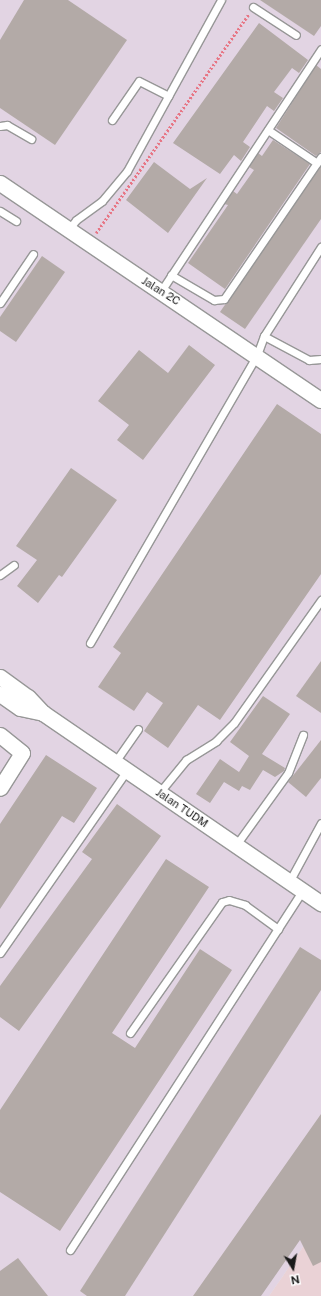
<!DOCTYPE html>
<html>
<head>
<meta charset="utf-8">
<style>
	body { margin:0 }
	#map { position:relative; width:321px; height:1296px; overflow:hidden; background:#ebe5e1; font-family:"Public Sans",sans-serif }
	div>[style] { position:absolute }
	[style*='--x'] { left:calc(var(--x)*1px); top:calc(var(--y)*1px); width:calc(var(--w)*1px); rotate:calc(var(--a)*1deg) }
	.commercial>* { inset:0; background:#ead2d6 }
	.industrial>* { inset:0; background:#e2d4e3 }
	.building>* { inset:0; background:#b3aaa7 }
	.path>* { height:2.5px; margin-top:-1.25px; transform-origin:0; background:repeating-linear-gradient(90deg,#e77685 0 2px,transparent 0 4px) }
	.roads { filter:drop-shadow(1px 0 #979797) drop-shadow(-1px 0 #979797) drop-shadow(0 1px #979797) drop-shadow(0 -1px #979797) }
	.lane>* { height:7px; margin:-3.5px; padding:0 3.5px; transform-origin:3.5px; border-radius:3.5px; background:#fff }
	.street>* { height:15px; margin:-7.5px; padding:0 7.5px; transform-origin:7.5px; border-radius:7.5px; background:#fff }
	span { translate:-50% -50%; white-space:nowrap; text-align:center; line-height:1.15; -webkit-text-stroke:3.5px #fff; paint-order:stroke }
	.street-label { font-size:11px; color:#1a1a1a }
	.north { position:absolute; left:273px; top:1248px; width:40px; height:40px; -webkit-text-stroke:3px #fff; paint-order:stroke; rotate:169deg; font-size:11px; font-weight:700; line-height:16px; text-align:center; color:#1a1a1a }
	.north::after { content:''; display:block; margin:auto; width:14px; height:18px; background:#1a1a1a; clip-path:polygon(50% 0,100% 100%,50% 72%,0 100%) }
</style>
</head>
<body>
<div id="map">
	<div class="commercial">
		<div style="clip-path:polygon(321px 1221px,321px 1296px,269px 1296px)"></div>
	</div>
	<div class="industrial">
		<div style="clip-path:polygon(0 0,321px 0,321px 1221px,269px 1296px,0 1296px)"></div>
	</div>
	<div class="building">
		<div style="clip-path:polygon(24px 0,68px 0,127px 40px,55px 145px,0 108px,0 40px)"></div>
		<div style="clip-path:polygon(260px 0,321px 0,321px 26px,314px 36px)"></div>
		<div style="clip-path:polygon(259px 23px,308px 60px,299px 73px,292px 68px,274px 92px,283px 98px,274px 111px,267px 106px,243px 142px,250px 147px,241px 161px,234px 155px,220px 174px,173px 143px)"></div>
		<div style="clip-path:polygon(316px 65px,321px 69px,321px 152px,316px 156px,276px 128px)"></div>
		<div style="clip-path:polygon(273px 140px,310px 164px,225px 289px,188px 263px,228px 205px,224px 204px,233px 191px,237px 194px,254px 170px,249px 167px,258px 153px,262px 156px)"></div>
		<div style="clip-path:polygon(154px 162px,190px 189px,207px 178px,168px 233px,126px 200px)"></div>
		<div style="clip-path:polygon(321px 166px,321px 219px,245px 329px,220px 312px)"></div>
		<div style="clip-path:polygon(42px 256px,65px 272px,16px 342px,0 331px,0 317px)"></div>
		<div style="clip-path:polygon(189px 345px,215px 365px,143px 460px,117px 440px,129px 425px,98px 401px,139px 350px,168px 373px)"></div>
		<div style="clip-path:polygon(277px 404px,321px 434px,321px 574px,220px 720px,198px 705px,168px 748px,144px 731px,163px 703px,147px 692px,134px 711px,98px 687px,121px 653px,113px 647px)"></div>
		<div style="clip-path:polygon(71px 468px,117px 500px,62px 577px,59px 575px,38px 603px,17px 586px,37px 560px,16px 546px)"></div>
		<div style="clip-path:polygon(321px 661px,321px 713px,296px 696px)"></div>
		<div style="clip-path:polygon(263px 696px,290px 714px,262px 754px,285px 768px,284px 771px,275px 777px,263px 770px,250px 790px,242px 786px,239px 791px,224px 782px,210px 803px,196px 794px,220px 759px,239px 772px,249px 756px,230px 742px)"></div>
		<div style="clip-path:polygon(321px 740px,321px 778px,306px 797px,288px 782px)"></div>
		<div style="clip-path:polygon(46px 755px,97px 788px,74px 823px,62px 816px,0 909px,0 824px)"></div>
		<div style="clip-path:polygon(117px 804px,161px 836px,19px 1031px,0 1017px,0 986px,92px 859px,82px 852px)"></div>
		<div style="clip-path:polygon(166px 859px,209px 887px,112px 1033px,135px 1048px,200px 949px,232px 970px,60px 1231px,0 1192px,0 1110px)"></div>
		<div style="clip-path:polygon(300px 947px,321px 960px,321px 990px,125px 1296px,87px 1296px,80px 1291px)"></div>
		<div style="clip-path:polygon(321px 1114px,321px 1262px,313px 1266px,300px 1240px,261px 1296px,193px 1296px)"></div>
		<div style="clip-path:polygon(18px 1258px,48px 1296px,0 1296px,0 1271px)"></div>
	</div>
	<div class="path">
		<div style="--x:96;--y:233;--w:267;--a:-55.1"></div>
	</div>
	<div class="roads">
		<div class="lane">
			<div style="--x:253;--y:7;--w:51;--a:33.1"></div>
			<div style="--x:112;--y:120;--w:47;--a:-55.3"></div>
			<div style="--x:139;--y:81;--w:33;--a:27"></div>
			<div style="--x:0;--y:126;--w:7;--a:-8"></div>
			<div style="--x:7;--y:125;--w:28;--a:30"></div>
			<div style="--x:268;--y:130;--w:59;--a:34"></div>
			<div style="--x:0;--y:211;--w:19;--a:32"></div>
			<div style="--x:68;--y:230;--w:13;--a:-51"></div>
			<div style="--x:76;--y:220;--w:32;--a:-36"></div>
			<div style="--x:102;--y:201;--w:39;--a:-50"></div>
			<div style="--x:127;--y:171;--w:195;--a:-61.2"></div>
			<div style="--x:171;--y:275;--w:50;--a:30.2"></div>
			<div style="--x:214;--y:300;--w:10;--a:-6"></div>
			<div style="--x:224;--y:299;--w:172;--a:-55.7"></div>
			<div style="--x:161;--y:291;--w:290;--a:-56.5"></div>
			<div style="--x:0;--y:303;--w:59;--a:-56"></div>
			<div style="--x:264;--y:336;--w:51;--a:28.1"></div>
			<div style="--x:309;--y:360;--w:12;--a:-5"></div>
			<div style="--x:0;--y:575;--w:17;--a:-36"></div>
			<div style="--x:90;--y:643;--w:333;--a:-59.9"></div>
			<div style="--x:257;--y:355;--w:20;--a:-70"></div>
			<div style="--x:264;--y:336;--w:106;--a:-57.4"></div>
			<div style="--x:115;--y:762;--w:40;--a:-55.1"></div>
			<div style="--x:159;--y:793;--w:43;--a:-50.7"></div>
			<div style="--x:186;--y:760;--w:36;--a:-32"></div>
			<div style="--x:216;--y:741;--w:25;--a:-45"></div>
			<div style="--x:234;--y:723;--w:151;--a:-54.7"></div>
			<div style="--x:236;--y:845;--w:89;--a:-54.2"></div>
			<div style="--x:288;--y:773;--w:41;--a:-68.5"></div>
			<div style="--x:289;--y:882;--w:67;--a:-61.5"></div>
			<div style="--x:0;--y:953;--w:223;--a:-55.2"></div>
			<div style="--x:130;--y:1033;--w:160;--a:-54.9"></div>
			<div style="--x:222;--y:902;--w:7;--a:-16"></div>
			<div style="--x:229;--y:900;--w:17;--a:17"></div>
			<div style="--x:245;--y:905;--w:41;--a:36"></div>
			<div style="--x:70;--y:1250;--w:427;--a:-57.1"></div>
		</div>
		<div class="street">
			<div style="--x:0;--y:183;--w:387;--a:34.1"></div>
			<div style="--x:0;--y:677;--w:34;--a:36"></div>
			<div style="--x:28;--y:697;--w:22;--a:47"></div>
			<div style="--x:43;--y:713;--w:337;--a:34.4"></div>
			<div style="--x:0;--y:694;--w:24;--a:35"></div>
			<div style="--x:20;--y:708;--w:24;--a:12"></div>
			<div style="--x:0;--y:735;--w:28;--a:39"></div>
			<div style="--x:22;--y:753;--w:41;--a:122.2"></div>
		</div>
	</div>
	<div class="street-label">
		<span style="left:161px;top:291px;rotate:32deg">Jalan 2C</span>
		<span style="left:182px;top:808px;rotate:34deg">Jalan TUDM</span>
	</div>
	<div class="north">N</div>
</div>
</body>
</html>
